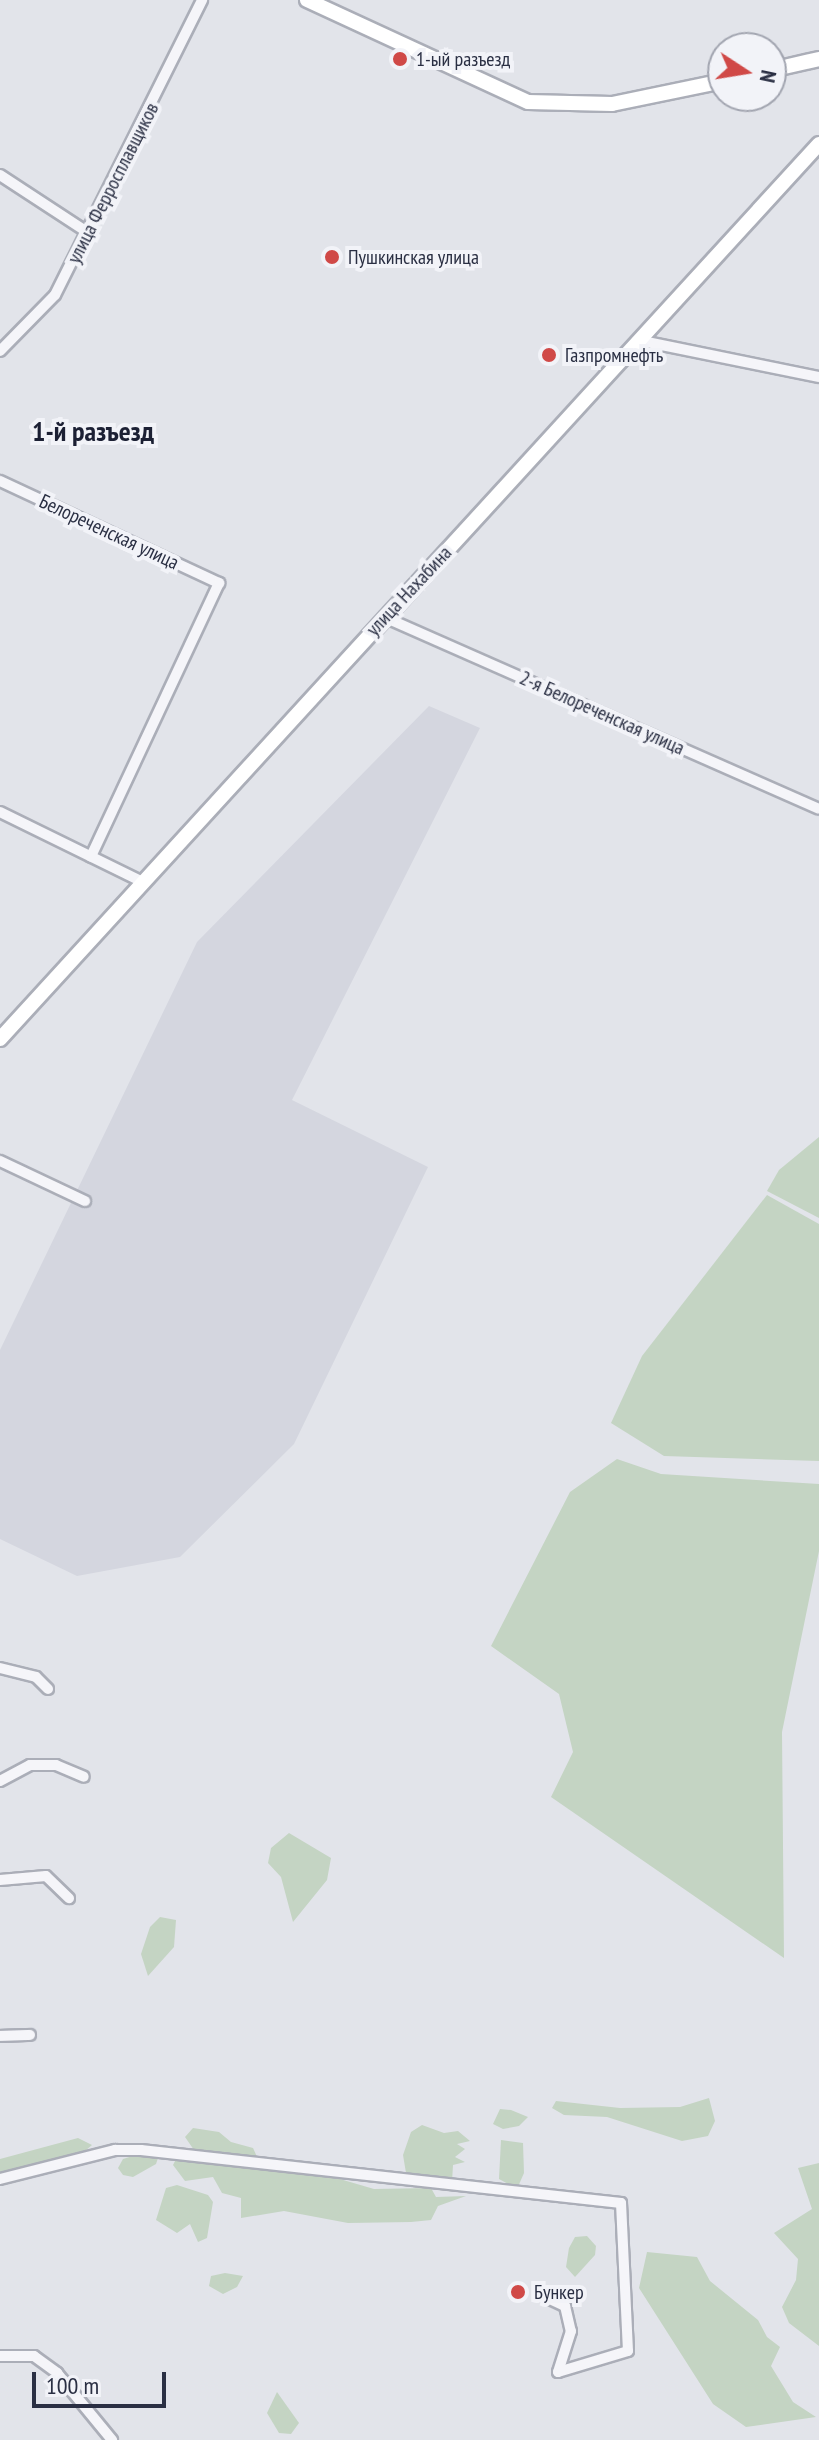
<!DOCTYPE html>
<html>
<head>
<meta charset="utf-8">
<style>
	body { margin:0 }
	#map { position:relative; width:819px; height:2440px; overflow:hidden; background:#e2e4ea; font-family:"PT Sans Narrow",sans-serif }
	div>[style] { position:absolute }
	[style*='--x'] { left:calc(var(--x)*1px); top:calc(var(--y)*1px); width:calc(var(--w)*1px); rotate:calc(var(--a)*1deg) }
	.built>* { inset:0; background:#d4d6df }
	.green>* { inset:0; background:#c4d4c3 }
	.roads { filter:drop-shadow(2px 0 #abaeb8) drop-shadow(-2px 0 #abaeb8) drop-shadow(0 2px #abaeb8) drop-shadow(0 -2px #abaeb8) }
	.street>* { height:10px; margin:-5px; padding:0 5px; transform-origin:5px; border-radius:5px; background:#f5f5f9 }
	.secondary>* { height:14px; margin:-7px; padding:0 7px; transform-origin:7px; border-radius:7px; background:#fff }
	.dots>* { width:22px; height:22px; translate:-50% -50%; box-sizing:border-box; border:4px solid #f2f3f8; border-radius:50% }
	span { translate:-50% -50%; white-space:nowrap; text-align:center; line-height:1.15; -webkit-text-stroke:8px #f2f3f8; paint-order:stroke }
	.poi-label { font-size:20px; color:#2a2f43 }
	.left { translate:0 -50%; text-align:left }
	.street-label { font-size:20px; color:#2a2f43 }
	.district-label { font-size:28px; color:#1c2034; font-weight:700 }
	.north { position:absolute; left:707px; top:32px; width:80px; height:80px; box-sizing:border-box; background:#f2f3f8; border:2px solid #a2a5b0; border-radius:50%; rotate:102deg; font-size:22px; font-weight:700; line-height:32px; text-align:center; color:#2a2f43 }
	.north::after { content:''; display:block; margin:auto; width:28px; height:36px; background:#d04947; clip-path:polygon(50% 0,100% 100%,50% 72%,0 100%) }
	.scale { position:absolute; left:32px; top:2372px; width:134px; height:36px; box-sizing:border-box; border:4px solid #2a2f43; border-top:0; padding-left:10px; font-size:24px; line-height:28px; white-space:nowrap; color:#2a2f43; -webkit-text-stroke:6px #f2f3f8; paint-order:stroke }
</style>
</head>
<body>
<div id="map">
	<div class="built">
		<div style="clip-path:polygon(429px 706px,480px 728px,292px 1100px,428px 1167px,294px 1444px,180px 1557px,77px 1576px,0 1539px,0 1350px,197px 942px)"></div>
	</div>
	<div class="green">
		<div style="clip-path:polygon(819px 1137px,819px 1218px,767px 1191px,779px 1170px)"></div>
		<div style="clip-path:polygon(767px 1195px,819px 1224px,819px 1461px,664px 1456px,611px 1423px,642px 1356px)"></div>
		<div style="clip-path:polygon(617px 1459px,661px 1474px,819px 1484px,819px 1551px,782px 1732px,784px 1958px,551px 1797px,573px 1752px,559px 1694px,491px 1646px,570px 1492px)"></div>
		<div style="clip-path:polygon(289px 1833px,331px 1858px,327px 1880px,293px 1922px,281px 1877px,268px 1863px,271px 1848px)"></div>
		<div style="clip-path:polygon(160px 1917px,176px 1920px,174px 1947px,148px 1976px,141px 1954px,150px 1927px)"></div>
		<div style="clip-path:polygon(709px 2098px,715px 2121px,708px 2136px,682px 2141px,607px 2117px,564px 2115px,552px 2108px,556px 2101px,620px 2108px,680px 2107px)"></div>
		<div style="clip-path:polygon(500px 2109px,511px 2110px,528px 2117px,519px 2126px,503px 2129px,493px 2124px)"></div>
		<div style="clip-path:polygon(422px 2125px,444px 2133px,458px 2131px,470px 2141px,457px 2144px,465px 2149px,455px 2157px,465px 2162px,453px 2165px,452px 2182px,406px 2173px,403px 2155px,411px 2132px)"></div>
		<div style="clip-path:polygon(193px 2128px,219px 2132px,231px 2142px,253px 2148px,258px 2159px,194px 2150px,185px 2137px)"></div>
		<div style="clip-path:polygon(78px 2138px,92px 2145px,78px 2157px,0 2177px,0 2159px)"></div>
		<div style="clip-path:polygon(501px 2140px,523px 2143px,524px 2173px,517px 2189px,499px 2179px)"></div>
		<div style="clip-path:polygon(146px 2152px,158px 2158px,156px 2164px,133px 2177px,123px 2175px,118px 2168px,123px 2159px)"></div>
		<div style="clip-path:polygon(176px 2159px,333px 2177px,374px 2189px,431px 2188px,436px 2197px,466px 2196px,438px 2206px,431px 2220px,411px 2222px,348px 2223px,284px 2211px,241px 2218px,241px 2198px,222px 2193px,213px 2177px,185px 2181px,173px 2165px)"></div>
		<div style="clip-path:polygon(819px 2163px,819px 2346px,789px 2323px,782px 2307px,796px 2280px,798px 2259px,774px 2233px,812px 2209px,798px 2168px)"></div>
		<div style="clip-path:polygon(177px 2185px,208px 2195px,213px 2202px,207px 2238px,198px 2242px,190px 2224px,177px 2233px,156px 2220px,166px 2188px)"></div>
		<div style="clip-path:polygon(587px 2236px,596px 2246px,595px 2255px,575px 2277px,566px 2267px,569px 2248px,575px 2237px)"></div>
		<div style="clip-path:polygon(647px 2252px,697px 2257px,710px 2281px,758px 2320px,767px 2337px,780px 2347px,771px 2366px,793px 2402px,816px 2417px,746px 2427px,713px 2404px,639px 2288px)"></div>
		<div style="clip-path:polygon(225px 2273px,243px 2276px,237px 2287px,223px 2294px,209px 2286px,211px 2276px)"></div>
		<div style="clip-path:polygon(277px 2392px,299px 2423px,291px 2434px,279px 2433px,267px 2413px)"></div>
	</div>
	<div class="roads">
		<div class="street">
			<div style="--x:0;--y:175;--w:108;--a:33.2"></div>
			<div style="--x:642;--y:341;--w:181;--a:11.5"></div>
			<div style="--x:0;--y:351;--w:78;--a:-45.5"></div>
			<div style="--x:55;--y:295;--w:330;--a:-63.5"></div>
			<div style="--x:0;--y:481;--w:242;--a:25"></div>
			<div style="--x:219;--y:583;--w:302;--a:115.1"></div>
			<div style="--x:384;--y:617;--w:475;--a:23.8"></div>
			<div style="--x:0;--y:812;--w:159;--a:26.1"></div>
			<div style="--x:0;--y:1161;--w:94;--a:25.2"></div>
			<div style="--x:0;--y:1668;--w:37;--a:14"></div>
			<div style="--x:36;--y:1677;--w:17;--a:45"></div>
			<div style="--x:0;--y:1781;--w:34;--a:-28"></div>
			<div style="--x:30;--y:1765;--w:26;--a:0"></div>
			<div style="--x:56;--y:1765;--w:30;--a:23"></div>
			<div style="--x:0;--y:1880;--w:46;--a:-5"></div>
			<div style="--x:46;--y:1876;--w:32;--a:44"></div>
			<div style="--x:0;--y:2036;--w:30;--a:-2"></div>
			<div style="--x:0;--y:2179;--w:119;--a:-14.2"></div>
			<div style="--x:115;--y:2150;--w:26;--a:0"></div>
			<div style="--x:141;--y:2150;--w:483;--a:6.3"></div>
			<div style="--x:621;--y:2203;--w:148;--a:87.3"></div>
			<div style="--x:628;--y:2351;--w:73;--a:163.3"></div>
			<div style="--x:539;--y:2294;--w:29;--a:25"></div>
			<div style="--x:565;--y:2306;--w:26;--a:77"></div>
			<div style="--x:571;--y:2331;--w:43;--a:107.6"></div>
			<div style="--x:0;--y:2356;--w:34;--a:0"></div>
			<div style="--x:34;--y:2356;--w:29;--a:36"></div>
			<div style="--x:57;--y:2373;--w:87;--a:50.6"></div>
		</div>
		<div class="secondary">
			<div style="--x:307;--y:0;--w:243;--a:24.8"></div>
			<div style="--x:528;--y:102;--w:84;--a:1.4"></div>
			<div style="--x:612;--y:104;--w:113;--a:-11.7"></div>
			<div style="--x:771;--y:70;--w:49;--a:-12.9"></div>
			<div style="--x:0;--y:1039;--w:1213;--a:-47.54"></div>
		</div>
	</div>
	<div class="dots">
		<div style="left:400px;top:59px;background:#d04947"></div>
		<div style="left:332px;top:257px;background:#d04947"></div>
		<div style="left:549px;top:355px;background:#d04947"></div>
		<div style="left:518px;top:2292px;background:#d04947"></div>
	</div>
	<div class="poi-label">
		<span class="left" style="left:416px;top:59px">1-ый разъезд</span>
		<span class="left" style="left:348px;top:257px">Пушкинская улица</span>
		<span class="left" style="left:565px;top:355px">Газпромнефть</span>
		<span class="left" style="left:534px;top:2292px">Бункер</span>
	</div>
	<div class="street-label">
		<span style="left:113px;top:183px;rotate:-63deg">улица Ферросплавщиков</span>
		<span style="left:109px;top:532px;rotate:25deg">Белореченская улица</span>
		<span style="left:409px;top:591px;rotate:-47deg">улица Нахабина</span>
		<span style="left:602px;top:713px;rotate:24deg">2-я Белореченская улица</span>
	</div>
	<div class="district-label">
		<span style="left:93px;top:431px">1-й разъезд</span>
	</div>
	<div class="north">N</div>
	<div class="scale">100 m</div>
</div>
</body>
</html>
